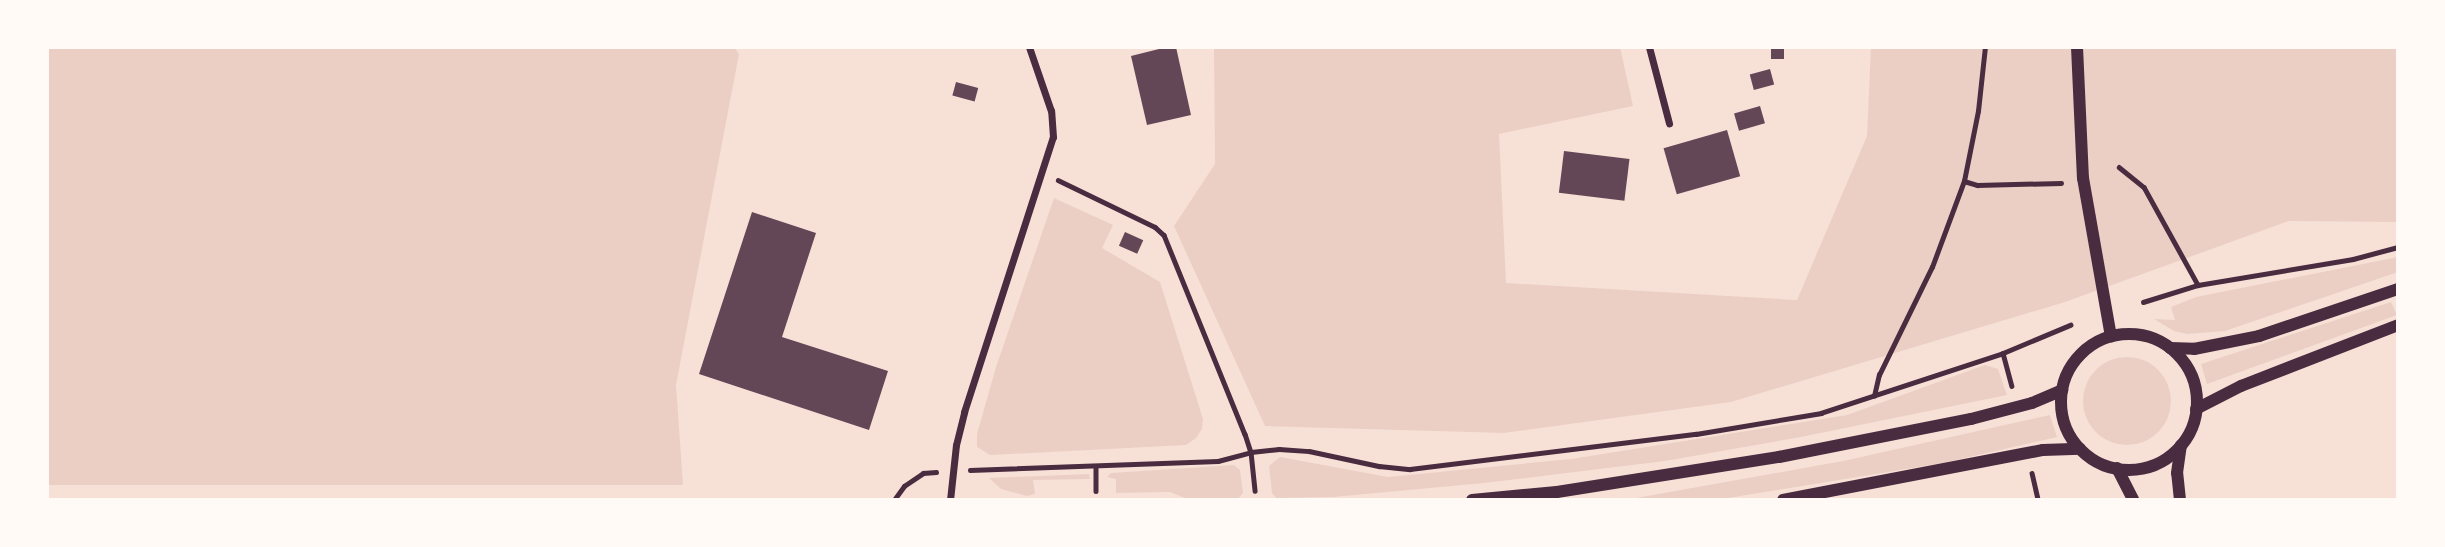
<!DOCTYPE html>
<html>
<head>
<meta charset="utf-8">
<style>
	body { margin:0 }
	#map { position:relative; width:2445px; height:547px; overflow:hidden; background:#f7e1d7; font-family:Bitter,serif }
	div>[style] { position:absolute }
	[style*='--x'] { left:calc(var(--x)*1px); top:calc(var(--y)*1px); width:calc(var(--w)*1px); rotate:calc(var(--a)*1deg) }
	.green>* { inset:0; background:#ebcfc5 }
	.round { border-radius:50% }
	.building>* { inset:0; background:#644757; transform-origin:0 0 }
	.path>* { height:4.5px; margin:-2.25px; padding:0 2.25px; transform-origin:2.25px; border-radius:2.25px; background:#4a2c40 }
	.minor>* { height:7px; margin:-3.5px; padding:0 3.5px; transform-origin:3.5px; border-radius:3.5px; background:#4a2c40 }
	.tertiary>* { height:12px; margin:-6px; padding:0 6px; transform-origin:6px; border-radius:6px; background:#4a2c40 }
	.tertiary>.ring { margin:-6px; padding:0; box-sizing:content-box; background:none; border:12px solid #4a2c40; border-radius:50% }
	span { translate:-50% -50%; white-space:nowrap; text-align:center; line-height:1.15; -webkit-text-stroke:5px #fffaf5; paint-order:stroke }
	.frame { position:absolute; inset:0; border:49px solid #fffaf5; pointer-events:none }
</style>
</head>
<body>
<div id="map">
	<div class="green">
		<div style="clip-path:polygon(47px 47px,734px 47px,739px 54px,676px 385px,683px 485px,47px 485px)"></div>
		<div style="clip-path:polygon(1214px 47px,1620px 47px,1633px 106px,1499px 134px,1506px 283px,1797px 300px,1867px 136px,1871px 47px,2398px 47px,2398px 222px,2289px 221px,2065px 302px,1731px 402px,1504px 433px,1265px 426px,1174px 226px,1215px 164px)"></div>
		<div style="clip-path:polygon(1054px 198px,1113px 225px,1102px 248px,1160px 282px,1203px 419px,1202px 429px,1196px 438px,1186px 445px,990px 455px,977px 447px,977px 434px,996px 367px)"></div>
		<div style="clip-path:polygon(2398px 257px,2398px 272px,2225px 331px,2187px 334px,2174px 331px,2154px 319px,2175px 320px,2171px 307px,2196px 297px)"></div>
		<div style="clip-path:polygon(2391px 302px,2397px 315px,2207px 384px,2201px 364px)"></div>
		<div class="round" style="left:2083px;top:357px;width:88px;height:88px"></div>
		<div style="clip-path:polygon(1985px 365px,1998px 369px,2007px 395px,1801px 437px,1665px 461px,1484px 483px,1333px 497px,1276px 498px,1272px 493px,1269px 466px,1280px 457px,1388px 477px,1571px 459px,1847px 415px)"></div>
		<div style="clip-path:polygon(2050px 415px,2057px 437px,1943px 463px,1716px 500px,1625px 500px,1843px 461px)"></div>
		<div style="clip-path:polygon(1234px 465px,1240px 470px,1243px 493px,1238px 499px,1185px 498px,1170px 492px,1116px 493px,1116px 479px,1107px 477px,1111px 473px)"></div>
		<div style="clip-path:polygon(1089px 474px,1090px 479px,1033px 480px,1035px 494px,1027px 496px,1001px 489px,989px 478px)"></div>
	</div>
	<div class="building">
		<div style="clip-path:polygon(1167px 47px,1176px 47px,1191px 115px,1147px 125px,1131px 56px)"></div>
		<div style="left:1771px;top:47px;width:13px;height:12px"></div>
		<div style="left:1770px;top:69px;width:16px;height:21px;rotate:75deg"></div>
		<div style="left:956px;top:82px;width:23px;height:14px;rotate:15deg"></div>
		<div style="left:1760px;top:106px;width:18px;height:27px;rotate:74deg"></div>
		<div style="left:1727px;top:130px;width:48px;height:66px;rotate:74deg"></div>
		<div style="left:1564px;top:151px;width:66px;height:42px;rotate:7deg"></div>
		<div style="clip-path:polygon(752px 212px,816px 233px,782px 337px,888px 371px,869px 430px,699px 374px)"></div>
		<div style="left:1125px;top:232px;width:20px;height:15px;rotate:24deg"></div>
	</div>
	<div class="path">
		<div style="--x:2119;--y:167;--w:32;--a:39"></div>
		<div style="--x:2144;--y:187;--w:112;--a:61.1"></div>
		<div style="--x:1058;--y:180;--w:108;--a:25.9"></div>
		<div style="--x:1155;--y:227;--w:12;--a:42"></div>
		<div style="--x:1164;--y:235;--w:215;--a:67.9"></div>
		<div style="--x:1245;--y:434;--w:19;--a:72"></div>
		<div style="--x:1251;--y:452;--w:39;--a:84"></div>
		<div style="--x:1964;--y:181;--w:14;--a:17"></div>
		<div style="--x:1977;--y:185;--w:84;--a:-1.4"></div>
		<div style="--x:2143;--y:302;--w:58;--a:-17.2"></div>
		<div style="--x:2198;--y:285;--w:157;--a:-9.5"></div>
		<div style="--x:2353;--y:259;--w:47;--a:-14.9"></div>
		<div style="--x:2003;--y:353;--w:34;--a:75"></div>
		<div style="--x:1874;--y:396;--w:22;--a:-77"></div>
		<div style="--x:1879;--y:375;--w:120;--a:-63.9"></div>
		<div style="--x:1932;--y:267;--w:92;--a:-69.6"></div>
		<div style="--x:1964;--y:181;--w:71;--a:-78.7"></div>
		<div style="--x:1978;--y:111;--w:64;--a:-83.8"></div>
		<div style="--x:1096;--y:466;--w:25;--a:90"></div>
		<div style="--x:970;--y:470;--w:248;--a:-2.1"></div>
		<div style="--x:1218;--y:461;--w:34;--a:-15"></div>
		<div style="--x:1251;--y:452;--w:28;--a:-6"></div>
		<div style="--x:1279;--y:449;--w:30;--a:4"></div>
		<div style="--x:1309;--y:451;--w:72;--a:12.1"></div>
		<div style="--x:1379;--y:466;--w:31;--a:6"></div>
		<div style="--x:1410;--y:469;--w:288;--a:-7"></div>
		<div style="--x:1696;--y:434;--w:127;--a:-9.5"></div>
		<div style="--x:1821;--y:413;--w:192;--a:-18.2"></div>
		<div style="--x:2003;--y:353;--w:73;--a:-22.7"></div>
		<div style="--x:2032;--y:473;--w:28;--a:77"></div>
		<div style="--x:894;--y:500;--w:17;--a:-54"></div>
		<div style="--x:904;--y:486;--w:23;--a:-34"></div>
		<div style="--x:923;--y:473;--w:13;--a:-4"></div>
	</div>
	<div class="minor">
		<div style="--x:1649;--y:47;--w:79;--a:75.3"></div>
		<div style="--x:950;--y:500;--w:55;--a:-83.8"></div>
		<div style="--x:956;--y:445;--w:34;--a:-76"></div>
		<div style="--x:964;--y:412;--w:289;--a:-72.1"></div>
		<div style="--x:1053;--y:137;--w:26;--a:-94"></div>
		<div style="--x:1051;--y:111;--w:68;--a:-109"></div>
	</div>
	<div class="tertiary">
		<div style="--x:2077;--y:47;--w:131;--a:87.4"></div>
		<div style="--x:2083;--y:178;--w:161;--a:80"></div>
		<div class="ring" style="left:2061px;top:334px;width:124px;height:124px"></div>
		<div style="--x:2170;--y:348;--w:24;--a:2"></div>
		<div style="--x:2194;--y:349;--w:66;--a:-11.3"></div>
		<div style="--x:2259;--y:336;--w:147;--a:-18.7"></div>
		<div style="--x:2196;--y:409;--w:51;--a:-27.1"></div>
		<div style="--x:2241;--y:386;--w:168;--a:-21.2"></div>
		<div style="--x:2117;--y:468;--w:36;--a:63"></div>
		<div style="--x:1472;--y:500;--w:85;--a:-5.4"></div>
		<div style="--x:1557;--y:492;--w:225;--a:-9"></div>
		<div style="--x:1779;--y:457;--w:196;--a:-11.2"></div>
		<div style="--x:1971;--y:419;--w:63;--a:-14.7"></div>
		<div style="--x:2032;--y:403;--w:33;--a:-23"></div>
		<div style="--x:1783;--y:500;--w:265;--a:-10.9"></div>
		<div style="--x:2043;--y:450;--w:37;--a:-2"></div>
		<div style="--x:2180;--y:500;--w:27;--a:-96"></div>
		<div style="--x:2177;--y:473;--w:28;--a:-82"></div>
	</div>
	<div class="frame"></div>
</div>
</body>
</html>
